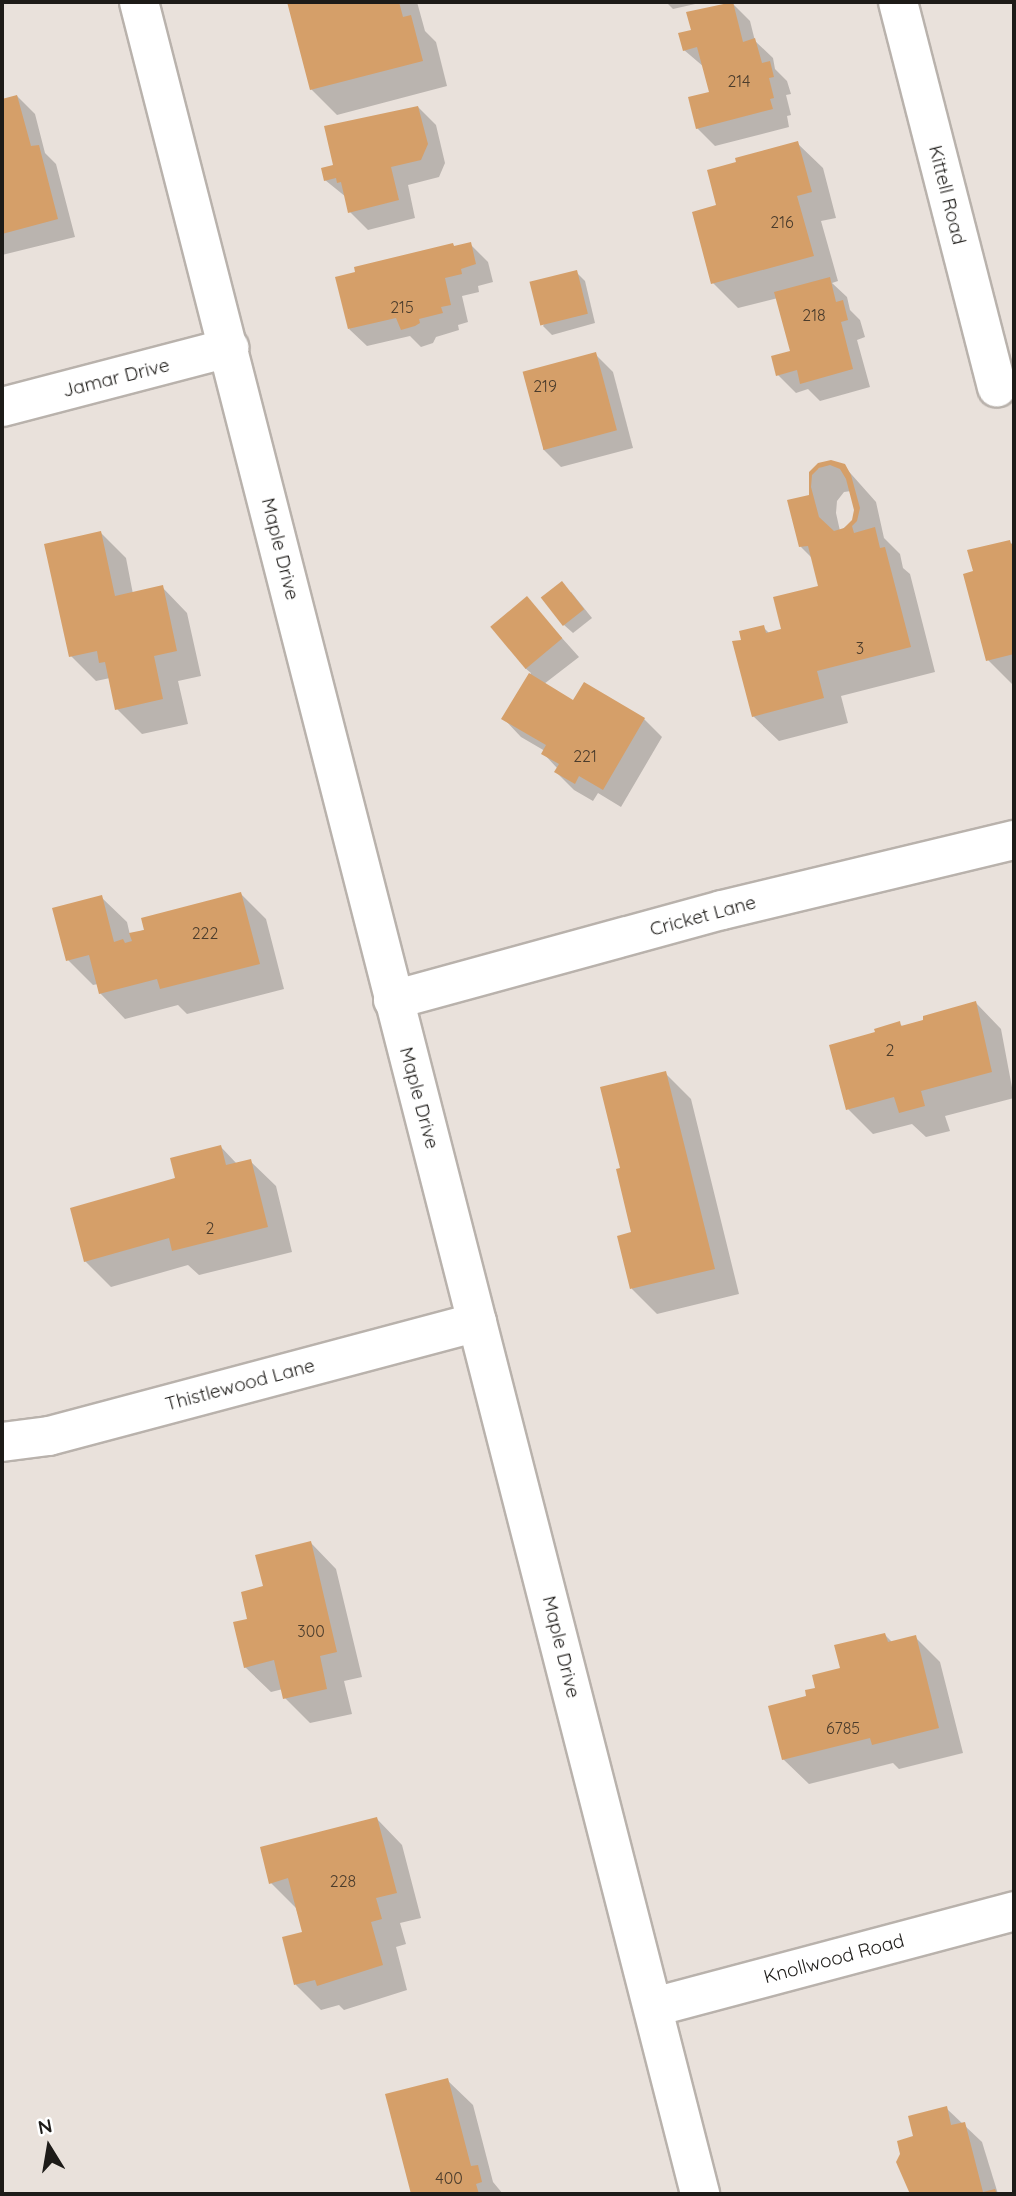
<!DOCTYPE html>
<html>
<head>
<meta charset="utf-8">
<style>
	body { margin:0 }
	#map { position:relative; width:1016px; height:2196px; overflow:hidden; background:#e9e1db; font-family:Quicksand,sans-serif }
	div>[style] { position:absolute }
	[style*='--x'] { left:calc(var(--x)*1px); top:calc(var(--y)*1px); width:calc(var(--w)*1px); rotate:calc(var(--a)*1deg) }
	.shadow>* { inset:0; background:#0003 }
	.building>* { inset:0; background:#d59f69; transform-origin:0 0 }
	.roads { filter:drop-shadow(2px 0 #b9b2ac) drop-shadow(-2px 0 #b9b2ac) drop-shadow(0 2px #b9b2ac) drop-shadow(0 -2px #b9b2ac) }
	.minor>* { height:38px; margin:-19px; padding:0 19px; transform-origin:19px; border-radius:19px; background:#fff }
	span { translate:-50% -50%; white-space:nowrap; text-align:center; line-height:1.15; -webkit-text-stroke:5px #fff; paint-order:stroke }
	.number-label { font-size:16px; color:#4b3c2c }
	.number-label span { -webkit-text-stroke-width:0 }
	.street-label { font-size:19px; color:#1d1b18 }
	.frame { position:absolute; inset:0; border:4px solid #1d1b18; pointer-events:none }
	.north { position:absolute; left:14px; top:2112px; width:70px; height:70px; -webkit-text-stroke:5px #fff; paint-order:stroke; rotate:349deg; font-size:19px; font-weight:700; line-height:28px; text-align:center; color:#1d1b18 }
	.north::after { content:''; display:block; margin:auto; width:24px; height:32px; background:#1d1b18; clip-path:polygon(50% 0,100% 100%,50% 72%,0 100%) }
</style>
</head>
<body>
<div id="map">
	<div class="shadow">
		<div style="clip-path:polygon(289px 2px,417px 2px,425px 31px,436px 42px,447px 86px,337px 115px,311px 89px)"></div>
		<div style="clip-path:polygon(666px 2px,704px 2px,673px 9px)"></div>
		<div style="clip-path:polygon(732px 3px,750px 21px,755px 41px,773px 58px,775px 69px,787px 81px,791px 94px,786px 95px,791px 115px,787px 116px,789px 127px,715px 146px,697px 128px,711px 93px,704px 67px,684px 50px,693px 31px)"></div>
		<div style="clip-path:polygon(17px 96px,35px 114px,45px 153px,56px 164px,75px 237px,2px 255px,2px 100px)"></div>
		<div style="clip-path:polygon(418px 107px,436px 125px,445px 163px,439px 177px,408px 185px,415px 218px,368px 230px,350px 212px,346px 197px,325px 180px,335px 166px)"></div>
		<div style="clip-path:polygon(797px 143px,823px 168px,836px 218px,821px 221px,838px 281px,832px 283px,847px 297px,850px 310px,860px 320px,865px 337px,857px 340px,870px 387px,820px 401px,808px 389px,796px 393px,778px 375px,793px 352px,778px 298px,738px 308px,713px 283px,719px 207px)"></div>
		<div style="clip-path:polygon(470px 244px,488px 262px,493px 282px,478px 286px,479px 292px,462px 296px,468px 322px,458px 325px,459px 330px,436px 337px,433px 343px,421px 347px,410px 336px,367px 346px,349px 329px,453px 245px,455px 247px)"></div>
		<div style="clip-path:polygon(576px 272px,585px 281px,595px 323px,552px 335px,543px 326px)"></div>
		<div style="clip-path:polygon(595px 354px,613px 372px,633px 448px,561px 467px,543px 449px)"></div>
		<div style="clip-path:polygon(evenodd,831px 461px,844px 466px,876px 502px,884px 538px,900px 554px,903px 568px,910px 574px,935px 672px,841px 696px,848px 723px,779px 741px,753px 716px,743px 641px,763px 627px,770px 634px,783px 631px,820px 587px,813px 559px,801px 547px,811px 497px,810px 473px,831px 461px,851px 491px,856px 510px,853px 521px,840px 531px,836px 513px,837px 501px,844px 492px,851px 491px)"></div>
		<div style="clip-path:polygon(101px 533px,126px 558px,133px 594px,162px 587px,187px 613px,201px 676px,178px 681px,188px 724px,142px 734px,117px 709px,110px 678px,96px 681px,71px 656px)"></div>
		<div style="clip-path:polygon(1009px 542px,1014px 545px,1013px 685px,988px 660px,975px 572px)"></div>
		<div style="clip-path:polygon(571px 592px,592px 618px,573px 633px,564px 625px)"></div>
		<div style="clip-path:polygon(527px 599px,579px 657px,544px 684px,574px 702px,584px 685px,644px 719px,662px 737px,621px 807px,598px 793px,593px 801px,574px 790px,556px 772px,558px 769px,543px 753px,545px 751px,521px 737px,504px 719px,531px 673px,525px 668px)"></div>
		<div style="clip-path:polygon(241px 894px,266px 919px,284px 989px,187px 1014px,178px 1005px,125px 1019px,100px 993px,98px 984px,93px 985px,68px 960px,101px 897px,127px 922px,130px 935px)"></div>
		<div style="clip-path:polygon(976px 1003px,1001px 1029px,1014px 1098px,945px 1116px,950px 1131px,926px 1137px,912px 1124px,873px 1134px,848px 1109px,877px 1034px,899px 1023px,903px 1027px)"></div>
		<div style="clip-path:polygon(665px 1073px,691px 1099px,739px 1294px,657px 1314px,632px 1289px,633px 1233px,622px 1169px)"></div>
		<div style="clip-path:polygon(221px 1147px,237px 1164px,250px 1161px,276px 1186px,292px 1252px,199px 1275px,188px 1265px,111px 1287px,85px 1261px,177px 1179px)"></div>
		<div style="clip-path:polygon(311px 1543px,336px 1569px,362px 1677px,344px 1681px,352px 1714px,310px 1723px,285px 1698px,283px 1689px,271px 1692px,245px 1667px,249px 1620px,265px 1588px)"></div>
		<div style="clip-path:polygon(885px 1635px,893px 1643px,915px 1637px,940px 1662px,963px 1753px,899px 1769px,893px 1763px,809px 1784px,783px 1759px,808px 1697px)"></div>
		<div style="clip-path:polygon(377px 1819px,402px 1845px,421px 1918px,400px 1923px,406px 1944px,396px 1947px,407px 1990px,344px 2010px,339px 2005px,321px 2010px,296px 1985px,284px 1938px,304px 1934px,296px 1908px,271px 1883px)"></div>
		<div style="clip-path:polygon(447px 2080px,473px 2105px,493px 2182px,503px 2194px,413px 2194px,387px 2095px)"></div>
		<div style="clip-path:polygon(946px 2108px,982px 2142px,998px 2194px,912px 2194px,898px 2162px,915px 2137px)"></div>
	</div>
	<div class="building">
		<div style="clip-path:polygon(287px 2px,399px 2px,403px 17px,411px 15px,423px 61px,310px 90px)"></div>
		<div style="clip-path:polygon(733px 2px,743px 42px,755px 38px,762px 63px,770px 61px,774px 77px,769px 78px,774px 98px,770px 99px,773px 109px,696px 129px,688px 97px,709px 92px,697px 47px,683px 51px,678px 33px,691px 30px,686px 12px)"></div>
		<div style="clip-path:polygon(17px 95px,31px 146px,39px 145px,58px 219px,2px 234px,2px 99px)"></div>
		<div style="clip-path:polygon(418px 106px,428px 144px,421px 160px,391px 167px,399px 200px,348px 213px,341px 182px,337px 183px,336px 178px,324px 181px,321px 168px,333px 165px,324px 126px)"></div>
		<div style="clip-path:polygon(798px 141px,812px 192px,797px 196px,814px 256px,711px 284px,692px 212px,716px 205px,707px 170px,736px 162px,735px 158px)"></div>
		<div style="clip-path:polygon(471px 242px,476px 264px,461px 269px,462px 274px,445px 278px,451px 305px,441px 307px,443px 313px,419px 319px,420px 323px,415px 326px,401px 330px,396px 318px,348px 329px,335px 277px,355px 272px,354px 267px,453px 243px,454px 246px)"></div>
		<div style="left:577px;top:270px;width:45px;height:49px;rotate:76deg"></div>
		<div style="clip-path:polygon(830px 277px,836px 302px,843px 300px,848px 320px,841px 322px,853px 369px,800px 384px,797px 370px,776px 376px,771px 356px,790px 351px,774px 292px)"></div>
		<div style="left:596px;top:352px;width:81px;height:76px;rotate:75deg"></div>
		<div style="clip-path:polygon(evenodd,831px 460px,845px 464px,851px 475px,860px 508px,857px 521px,852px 526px,854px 533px,875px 527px,880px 548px,885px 547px,911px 647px,817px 671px,824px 698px,752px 717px,732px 641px,741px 640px,739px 631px,764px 625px,766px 633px,781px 629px,773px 597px,818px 586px,808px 546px,799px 547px,787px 500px,809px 495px,809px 472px,818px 463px,831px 460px,830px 465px,840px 469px,846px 479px,854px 510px,852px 520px,844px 528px,834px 531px,819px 517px,811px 487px,812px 475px,819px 468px,830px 465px)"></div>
		<div style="clip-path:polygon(101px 531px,115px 596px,163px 585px,177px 651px,154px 656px,163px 699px,115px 710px,105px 662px,99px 663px,97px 651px,69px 657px,44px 544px)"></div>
		<div style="clip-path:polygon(1010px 540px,1011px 544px,1014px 543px,1014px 654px,986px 661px,963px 574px,973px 571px,967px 550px)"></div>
		<div style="left:562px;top:581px;width:36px;height:27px;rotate:52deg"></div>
		<div style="left:527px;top:596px;width:55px;height:48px;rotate:50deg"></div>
		<div style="clip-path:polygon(529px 673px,573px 700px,584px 682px,645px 718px,603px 790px,579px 776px,575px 784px,554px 772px,559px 764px,541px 754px,546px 745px,501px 719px)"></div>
		<div style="clip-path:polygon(241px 892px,260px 964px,160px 989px,157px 979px,99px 994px,89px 955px,66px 961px,52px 908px,102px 895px,114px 942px,123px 939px,125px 943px,132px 941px,129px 933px,144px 930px,141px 918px)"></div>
		<div style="clip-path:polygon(976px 1001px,992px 1072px,921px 1091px,925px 1106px,899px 1113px,894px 1097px,846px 1110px,829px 1045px,875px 1032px,874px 1029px,900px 1021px,901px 1026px,923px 1020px,923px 1016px)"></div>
		<div style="clip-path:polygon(666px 1071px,715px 1269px,630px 1289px,617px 1236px,631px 1232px,616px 1169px,620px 1168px,600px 1087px)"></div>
		<div style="clip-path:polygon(221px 1145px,226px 1165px,251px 1159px,268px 1227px,172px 1251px,169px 1238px,84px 1262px,70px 1208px,175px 1178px,170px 1158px)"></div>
		<div style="clip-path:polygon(311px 1541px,337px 1652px,320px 1656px,327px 1689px,283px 1699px,274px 1660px,244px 1668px,233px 1622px,247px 1619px,241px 1592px,263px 1586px,255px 1555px)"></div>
		<div style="clip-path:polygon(885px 1633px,888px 1642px,916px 1635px,939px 1728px,872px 1745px,870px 1738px,782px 1760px,768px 1706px,806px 1696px,805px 1690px,815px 1688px,812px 1675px,840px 1668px,834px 1645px)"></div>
		<div style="clip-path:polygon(377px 1817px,397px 1893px,376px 1898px,382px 1919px,371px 1922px,383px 1965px,317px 1986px,315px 1980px,294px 1985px,282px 1937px,302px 1932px,288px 1878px,269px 1884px,260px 1847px)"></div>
		<div style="clip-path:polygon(448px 2078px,471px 2166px,478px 2165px,482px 2182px,476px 2184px,479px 2194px,411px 2194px,385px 2094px)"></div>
		<div style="clip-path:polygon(947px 2106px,951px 2125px,965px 2122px,983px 2192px,995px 2189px,997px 2194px,910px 2194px,896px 2162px,900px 2154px,897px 2141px,913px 2136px,908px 2116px)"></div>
	</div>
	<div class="roads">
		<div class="minor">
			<div style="--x:139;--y:2;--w:2263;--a:75.64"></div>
			<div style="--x:898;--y:2;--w:398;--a:75.6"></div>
			<div style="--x:2;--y:407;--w:235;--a:-14.6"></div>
			<div style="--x:393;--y:1000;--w:341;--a:-15.3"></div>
			<div style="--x:722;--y:910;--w:300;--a:-13.5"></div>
			<div style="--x:2;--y:1442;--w:47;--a:-7.3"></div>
			<div style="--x:49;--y:1436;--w:443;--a:-14.9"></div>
			<div style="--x:654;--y:2007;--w:373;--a:-14.9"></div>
		</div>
	</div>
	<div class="number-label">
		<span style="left:739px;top:81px">214</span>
		<span style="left:782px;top:222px">216</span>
		<span style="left:402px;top:307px">215</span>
		<span style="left:814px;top:315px">218</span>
		<span style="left:545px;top:386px">219</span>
		<span style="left:860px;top:648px">3</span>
		<span style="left:585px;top:756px">221</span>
		<span style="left:205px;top:933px">222</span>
		<span style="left:890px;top:1050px">2</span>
		<span style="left:210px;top:1228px">2</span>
		<span style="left:311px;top:1631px">300</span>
		<span style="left:843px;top:1728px">6785</span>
		<span style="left:343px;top:1881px">228</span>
		<span style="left:449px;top:2178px">400</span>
	</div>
	<div class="street-label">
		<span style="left:947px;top:195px;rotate:76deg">Kittell Road</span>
		<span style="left:116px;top:378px;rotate:-14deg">Jamar Drive</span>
		<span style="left:280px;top:549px;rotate:76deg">Maple Drive</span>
		<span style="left:703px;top:916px;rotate:-15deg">Cricket Lane</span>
		<span style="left:419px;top:1098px;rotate:75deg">Maple Drive</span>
		<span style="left:240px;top:1385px;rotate:-15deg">Thistlewood Lane</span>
		<span style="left:561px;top:1647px;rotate:76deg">Maple Drive</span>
		<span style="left:834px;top:1959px;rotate:-15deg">Knollwood Road</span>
	</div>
	<div class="frame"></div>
	<div class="north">N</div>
</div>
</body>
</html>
